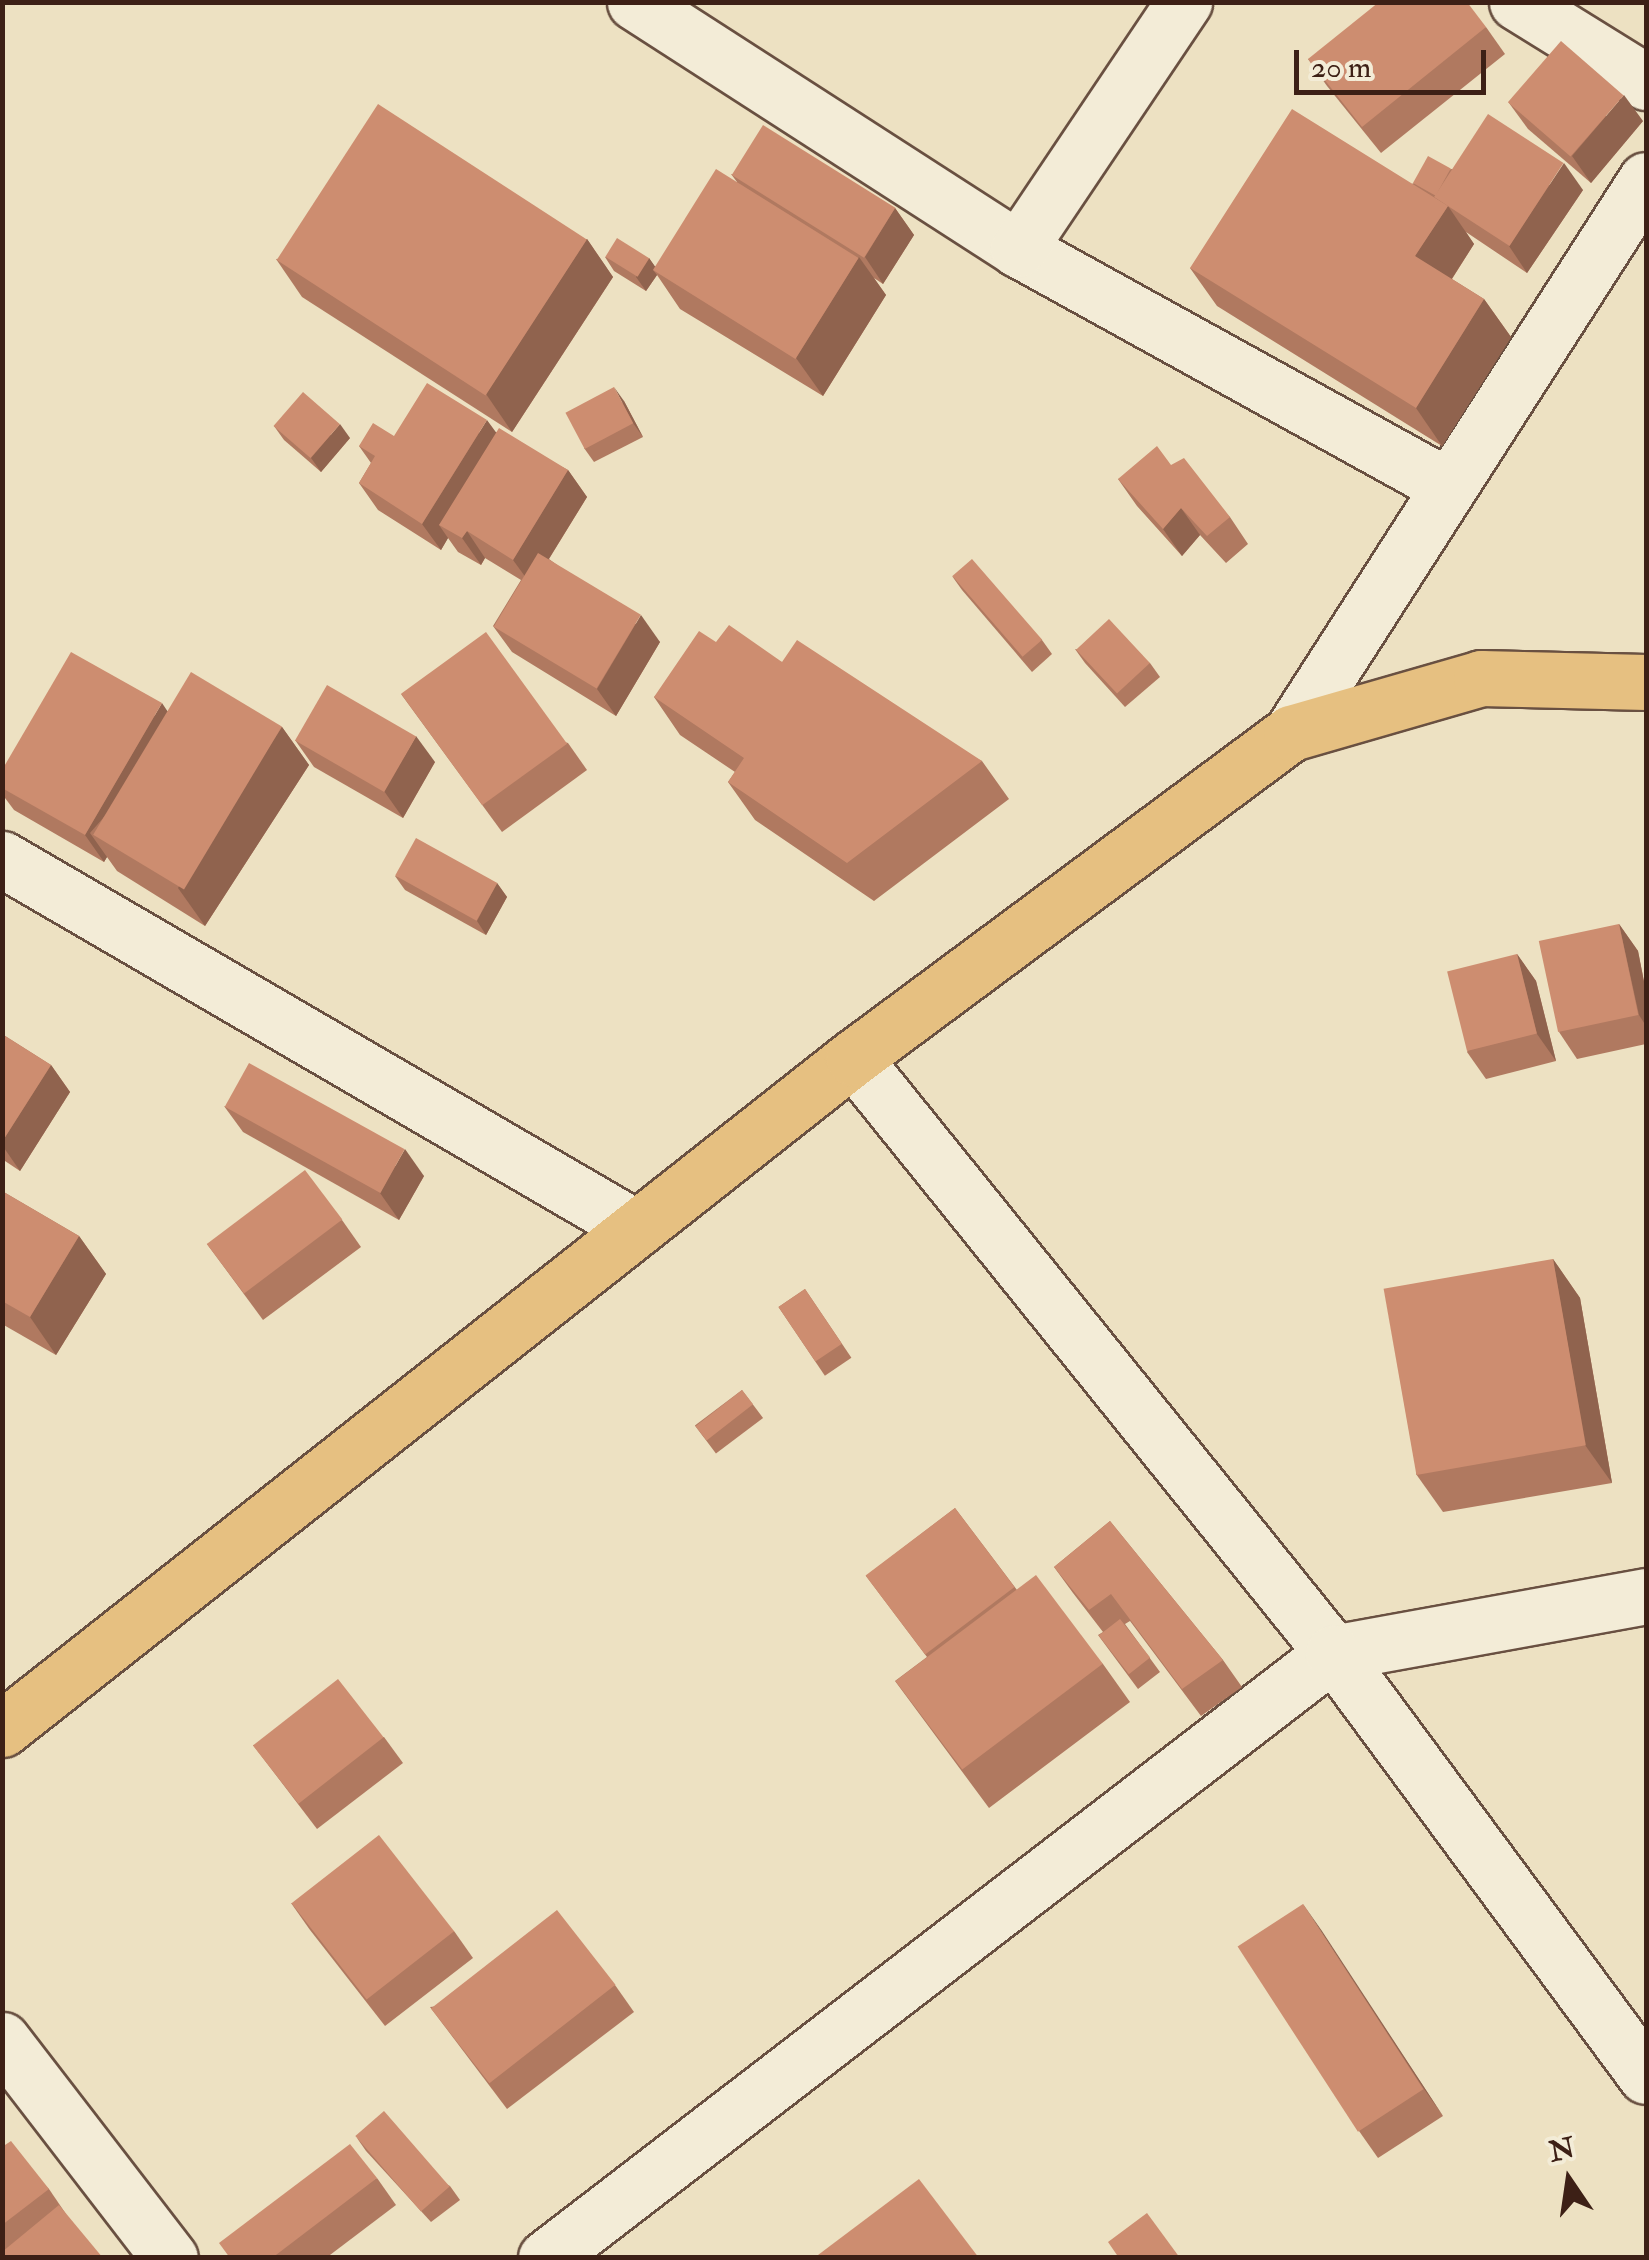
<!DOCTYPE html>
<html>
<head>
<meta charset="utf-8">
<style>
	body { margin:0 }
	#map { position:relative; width:1649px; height:2260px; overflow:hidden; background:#ede1c2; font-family:"IM FELL Double Pica",serif }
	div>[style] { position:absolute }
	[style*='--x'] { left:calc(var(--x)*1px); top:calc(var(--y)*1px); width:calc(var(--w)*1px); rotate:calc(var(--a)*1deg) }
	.roads { filter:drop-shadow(2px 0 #695041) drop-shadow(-2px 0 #695041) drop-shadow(0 2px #695041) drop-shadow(0 -2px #695041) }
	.minor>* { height:55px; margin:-27.5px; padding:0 27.5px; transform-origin:27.5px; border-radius:27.5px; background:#f3ecd7 }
	.major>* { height:55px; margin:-27.5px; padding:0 27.5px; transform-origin:27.5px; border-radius:27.5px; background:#e6c081 }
	.wall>* { inset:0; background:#b07960; transform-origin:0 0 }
	.shaded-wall>* { inset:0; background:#90634e }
	.building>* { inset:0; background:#cd8d70; transform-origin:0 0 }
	span { translate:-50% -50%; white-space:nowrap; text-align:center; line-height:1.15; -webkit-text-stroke:8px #f3ecd7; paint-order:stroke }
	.frame { position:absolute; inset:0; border:5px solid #3d2016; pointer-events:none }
	.north { position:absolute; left:1519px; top:2130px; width:100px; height:100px; -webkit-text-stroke:8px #f3ecd7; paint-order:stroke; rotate:347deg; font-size:28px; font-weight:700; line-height:40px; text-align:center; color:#3d2016 }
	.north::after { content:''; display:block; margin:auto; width:35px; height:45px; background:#3d2016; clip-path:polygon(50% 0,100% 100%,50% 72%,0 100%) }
	.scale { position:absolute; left:1294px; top:50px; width:192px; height:45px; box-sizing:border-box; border:5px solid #3d2016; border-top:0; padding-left:12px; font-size:30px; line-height:35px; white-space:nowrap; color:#3d2016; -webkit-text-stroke:8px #f3ecd7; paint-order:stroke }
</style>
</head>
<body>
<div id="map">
	<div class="roads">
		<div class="minor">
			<div style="--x:635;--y:2;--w:456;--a:32.8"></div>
			<div style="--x:1018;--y:249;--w:489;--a:28.9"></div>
			<div style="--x:1517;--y:2;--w:152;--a:31.8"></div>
			<div style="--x:1018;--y:249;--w:298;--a:-56.1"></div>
			<div style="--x:1291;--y:733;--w:657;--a:-57.3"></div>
			<div style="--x:2;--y:859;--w:734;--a:30.2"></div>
			<div style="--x:853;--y:1058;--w:764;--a:51.11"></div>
			<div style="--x:1333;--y:1653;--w:318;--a:-10.3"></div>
			<div style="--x:2;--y:2040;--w:275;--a:52.4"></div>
			<div style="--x:546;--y:2258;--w:993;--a:-37.55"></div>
			<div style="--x:1333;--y:1653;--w:526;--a:53.5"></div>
		</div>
		<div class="major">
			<div style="--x:2;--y:1729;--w:1084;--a:-38.26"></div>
			<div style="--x:853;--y:1058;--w:545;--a:-36.58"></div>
			<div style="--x:1291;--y:733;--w:198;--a:-16.1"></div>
			<div style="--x:1481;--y:678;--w:165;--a:1.4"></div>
		</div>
	</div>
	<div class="wall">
		<div style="clip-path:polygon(1486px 27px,1505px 54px,1381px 153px,1327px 86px,1308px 59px)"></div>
		<div style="clip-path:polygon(1509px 103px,1643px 121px,1591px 183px,1528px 129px)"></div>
		<div style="clip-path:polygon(1451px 169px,1583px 190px,1527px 273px,1466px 232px,1474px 244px,1452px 279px,1484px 299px,1511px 337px,1442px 446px,1217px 306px,1190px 268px)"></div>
		<div style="clip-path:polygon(731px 174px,895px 208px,914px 235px,883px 284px,874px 278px,886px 295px,823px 396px,680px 309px,657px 275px,646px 291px,614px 271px,605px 257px,649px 258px,655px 267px,737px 182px)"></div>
		<div style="clip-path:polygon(587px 239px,613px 277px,512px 432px,302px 297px,276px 259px)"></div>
		<div style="clip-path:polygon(624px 401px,643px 437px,594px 462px,584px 448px)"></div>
		<div style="clip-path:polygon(274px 426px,350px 438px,321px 472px,284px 440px)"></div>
		<div style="clip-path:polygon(496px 432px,568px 470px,587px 497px,549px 559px,660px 642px,616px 716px,512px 652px,493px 626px,521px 580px,485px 558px,481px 565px,458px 552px,448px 538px,441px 550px,378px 510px,359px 483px,371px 463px,359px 446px,394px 436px)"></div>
		<div style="clip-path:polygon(1171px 465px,1230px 517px,1248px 544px,1226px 563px,1200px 535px,1182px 556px,1137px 506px,1118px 479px)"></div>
		<div style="clip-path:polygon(952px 576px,1042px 640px,1052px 654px,1032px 672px,962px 590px)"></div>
		<div style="clip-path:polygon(716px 642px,782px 662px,982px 761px,1009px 799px,874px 901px,755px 820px,728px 782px,735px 772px,680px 735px,654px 697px)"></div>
		<div style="clip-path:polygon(1075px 649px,1150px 663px,1160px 677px,1125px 707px,1085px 663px)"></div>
		<div style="clip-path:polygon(401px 694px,568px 743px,587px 770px,502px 832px)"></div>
		<div style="clip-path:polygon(167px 711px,282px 727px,309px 765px,205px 926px,117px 871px,107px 857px,104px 862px,14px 810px,2px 794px,2px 770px)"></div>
		<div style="clip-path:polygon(295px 740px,435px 762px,403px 818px,314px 767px)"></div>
		<div style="clip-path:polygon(395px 876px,497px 883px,507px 897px,486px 935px,405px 890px)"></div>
		<div style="clip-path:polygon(1619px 924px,1638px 951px,1646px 992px,1646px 1044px,1577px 1059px,1559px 1032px)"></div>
		<div style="clip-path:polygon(1517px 954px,1536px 981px,1556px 1061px,1486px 1079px,1467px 1052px)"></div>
		<div style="clip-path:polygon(2px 1034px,51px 1065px,70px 1092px,20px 1171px,2px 1159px)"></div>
		<div style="clip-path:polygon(224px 1106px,424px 1176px,399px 1220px,243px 1132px)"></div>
		<div style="clip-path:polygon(2px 1191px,79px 1236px,106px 1274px,56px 1355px,2px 1324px)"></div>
		<div style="clip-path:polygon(342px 1220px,361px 1247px,263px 1320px,207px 1244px)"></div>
		<div style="clip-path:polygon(1553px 1259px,1580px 1298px,1612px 1483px,1443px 1512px,1416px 1474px)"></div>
		<div style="left:805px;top:1289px;width:83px;height:32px;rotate:56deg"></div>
		<div style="left:742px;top:1390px;width:35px;height:59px;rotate:53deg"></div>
		<div style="clip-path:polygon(955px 1508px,1017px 1590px,1103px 1664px,1130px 1702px,989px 1808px,895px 1681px,927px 1657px,866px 1576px)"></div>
		<div style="clip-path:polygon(1110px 1521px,1223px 1660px,1242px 1687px,1201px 1716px,1130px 1621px,1125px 1624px,1160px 1672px,1138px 1689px,1098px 1635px,1103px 1632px,1073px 1593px,1054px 1567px)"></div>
		<div style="clip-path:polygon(384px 1737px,403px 1763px,317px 1829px,253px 1745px)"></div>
		<div style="clip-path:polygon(291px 1903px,454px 1931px,473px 1958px,385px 2026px,310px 1930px)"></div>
		<div style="clip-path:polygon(1303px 1904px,1443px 2116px,1378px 2158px,1359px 2131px)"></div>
		<div style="clip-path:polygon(615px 1985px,634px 2012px,507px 2109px,430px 2007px)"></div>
		<div style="clip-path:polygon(357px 2138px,450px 2186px,460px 2200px,431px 2222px,366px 2151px)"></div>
		<div style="clip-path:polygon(2px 2147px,49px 2189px,66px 2214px,2px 2258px)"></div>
		<div style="clip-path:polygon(377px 2178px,396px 2205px,326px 2258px,229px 2258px)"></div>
	</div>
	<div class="shaded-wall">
		<div style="clip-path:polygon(1624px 95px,1643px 121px,1591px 183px,1572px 156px)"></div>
		<div style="clip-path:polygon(1564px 163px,1583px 190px,1527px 273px,1509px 246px)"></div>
		<div style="clip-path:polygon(1448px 206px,1474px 244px,1442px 294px,1415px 256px)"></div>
		<div style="clip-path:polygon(895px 208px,914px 235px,883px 284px,865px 257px)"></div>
		<div style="clip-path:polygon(587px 239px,613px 277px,512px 432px,486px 394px)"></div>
		<div style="clip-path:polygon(859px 257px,886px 295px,823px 396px,796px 358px)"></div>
		<div style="clip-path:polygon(649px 258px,659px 272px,653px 270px,657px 275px,646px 291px,636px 277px)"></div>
		<div style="clip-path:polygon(1484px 299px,1511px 337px,1442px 446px,1416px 408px)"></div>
		<div style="clip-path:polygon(614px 387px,624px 401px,643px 437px,633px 423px)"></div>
		<div style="clip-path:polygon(487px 420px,506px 446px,439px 525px,448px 538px,441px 550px,422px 524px)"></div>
		<div style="clip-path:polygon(340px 424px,350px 438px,321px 472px,311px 458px)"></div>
		<div style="clip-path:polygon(568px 470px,587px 497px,532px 586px,513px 560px)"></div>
		<div style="clip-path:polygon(1181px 508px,1200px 535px,1182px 556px,1163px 529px)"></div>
		<div style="clip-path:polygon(467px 531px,485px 558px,481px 565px,462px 538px)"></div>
		<div style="clip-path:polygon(641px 615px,660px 642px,616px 716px,597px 689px)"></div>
		<div style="clip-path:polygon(162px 703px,180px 730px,90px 833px,107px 857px,104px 862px,85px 835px)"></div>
		<div style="clip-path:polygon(282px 727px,309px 765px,205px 926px,178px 888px)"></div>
		<div style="clip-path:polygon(416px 736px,435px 762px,403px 818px,384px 791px)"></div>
		<div style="clip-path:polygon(497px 883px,507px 897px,486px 935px,477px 921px)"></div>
		<div style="clip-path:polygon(1619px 924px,1638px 951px,1646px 992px,1646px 1026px,1639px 1015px)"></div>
		<div style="clip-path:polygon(1517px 954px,1536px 981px,1556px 1061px,1537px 1034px)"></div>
		<div style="clip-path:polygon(51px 1065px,70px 1092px,20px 1171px,2px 1145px,2px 1142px)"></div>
		<div style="clip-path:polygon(405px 1149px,424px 1176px,399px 1220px,380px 1193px)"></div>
		<div style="clip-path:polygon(79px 1236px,106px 1274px,56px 1355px,30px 1317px)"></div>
		<div style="clip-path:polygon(1553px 1259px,1580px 1298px,1612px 1483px,1585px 1445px)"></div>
		<div style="clip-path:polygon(1303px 1904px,1322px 1931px,1443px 2116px,1424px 2089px)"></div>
	</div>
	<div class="building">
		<div style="clip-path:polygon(1379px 2px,1467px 2px,1486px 27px,1362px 127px,1308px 59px)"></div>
		<div style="left:1561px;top:41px;width:83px;height:81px;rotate:41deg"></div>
		<div style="left:378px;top:104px;width:249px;height:186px;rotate:33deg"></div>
		<div style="clip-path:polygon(1292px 109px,1448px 206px,1415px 256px,1484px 299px,1416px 408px,1190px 268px)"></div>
		<div style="left:1488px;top:114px;width:90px;height:99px;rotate:33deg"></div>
		<div style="left:763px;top:125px;width:156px;height:59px;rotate:32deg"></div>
		<div style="left:1428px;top:156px;width:26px;height:31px;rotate:29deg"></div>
		<div style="left:716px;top:169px;width:168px;height:119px;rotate:32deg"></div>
		<div style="left:617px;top:238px;width:38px;height:22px;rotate:32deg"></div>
		<div style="clip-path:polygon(427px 383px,487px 420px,422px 524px,359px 483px,375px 456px,359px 446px,373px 423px,394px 436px)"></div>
		<div style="left:614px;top:387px;width:41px;height:55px;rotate:62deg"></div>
		<div style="left:303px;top:392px;width:49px;height:45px;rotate:41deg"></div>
		<div style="clip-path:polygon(499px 428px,568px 470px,513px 560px,467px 531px,462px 538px,439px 525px)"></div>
		<div style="clip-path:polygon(1157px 446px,1171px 465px,1184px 458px,1230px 517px,1207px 536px,1181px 508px,1163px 529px,1118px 479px)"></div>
		<div style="left:538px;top:553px;width:120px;height:86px;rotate:31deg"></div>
		<div style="left:972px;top:559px;width:107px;height:26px;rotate:49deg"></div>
		<div style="left:1109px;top:619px;width:60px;height:45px;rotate:47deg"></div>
		<div style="clip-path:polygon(729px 625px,782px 662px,797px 640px,982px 761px,847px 863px,728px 782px,744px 758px,654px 697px,699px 631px,716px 642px)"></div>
		<div style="left:486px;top:632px;width:138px;height:105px;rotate:54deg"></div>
		<div style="clip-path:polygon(71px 652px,162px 703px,85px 835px,2px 788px,2px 770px)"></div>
		<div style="left:191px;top:672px;width:106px;height:190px;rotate:31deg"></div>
		<div style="left:327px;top:685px;width:103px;height:64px;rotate:30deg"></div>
		<div style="left:416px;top:838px;width:93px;height:43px;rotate:29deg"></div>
		<div style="left:1619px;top:924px;width:93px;height:82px;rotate:78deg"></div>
		<div style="left:1517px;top:954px;width:82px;height:72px;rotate:76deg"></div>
		<div style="clip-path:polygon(2px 1034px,51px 1065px,2px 1142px)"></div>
		<div style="left:249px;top:1063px;width:178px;height:50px;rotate:29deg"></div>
		<div style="left:305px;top:1170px;width:62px;height:123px;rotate:53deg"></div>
		<div style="clip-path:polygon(2px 1191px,79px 1236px,30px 1317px,2px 1301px)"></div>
		<div style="left:1553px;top:1259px;width:189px;height:172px;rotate:80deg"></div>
		<div style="left:805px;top:1289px;width:66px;height:32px;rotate:56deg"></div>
		<div style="left:742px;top:1390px;width:18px;height:59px;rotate:52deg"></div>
		<div style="left:955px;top:1508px;width:99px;height:112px;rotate:53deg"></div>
		<div style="clip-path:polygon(1110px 1521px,1223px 1660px,1182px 1689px,1111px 1594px,1089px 1610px,1054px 1567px)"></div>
		<div style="left:1036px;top:1575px;width:111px;height:176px;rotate:53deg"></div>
		<div style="left:1120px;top:1619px;width:49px;height:27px;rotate:52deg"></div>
		<div style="left:338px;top:1679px;width:74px;height:108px;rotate:52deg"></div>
		<div style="left:379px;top:1835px;width:122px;height:111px;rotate:52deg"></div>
		<div style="left:1303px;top:1904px;width:221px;height:78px;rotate:57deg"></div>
		<div style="left:557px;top:1910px;width:95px;height:160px;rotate:52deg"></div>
		<div style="left:384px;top:2111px;width:100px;height:38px;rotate:49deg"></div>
		<div style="clip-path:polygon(11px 2141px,49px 2189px,2px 2225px,2px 2147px)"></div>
		<div style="clip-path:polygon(350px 2144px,377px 2178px,272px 2258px,230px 2258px,219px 2243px)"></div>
		<div style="clip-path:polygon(919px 2179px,979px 2258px,814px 2258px)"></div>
		<div style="clip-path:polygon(59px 2205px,103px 2258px,2px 2258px,2px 2252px)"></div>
		<div style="clip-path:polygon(1147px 2213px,1180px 2258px,1119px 2258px,1108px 2242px)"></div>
	</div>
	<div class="frame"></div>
	<div class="north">N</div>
	<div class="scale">20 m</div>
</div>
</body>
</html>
